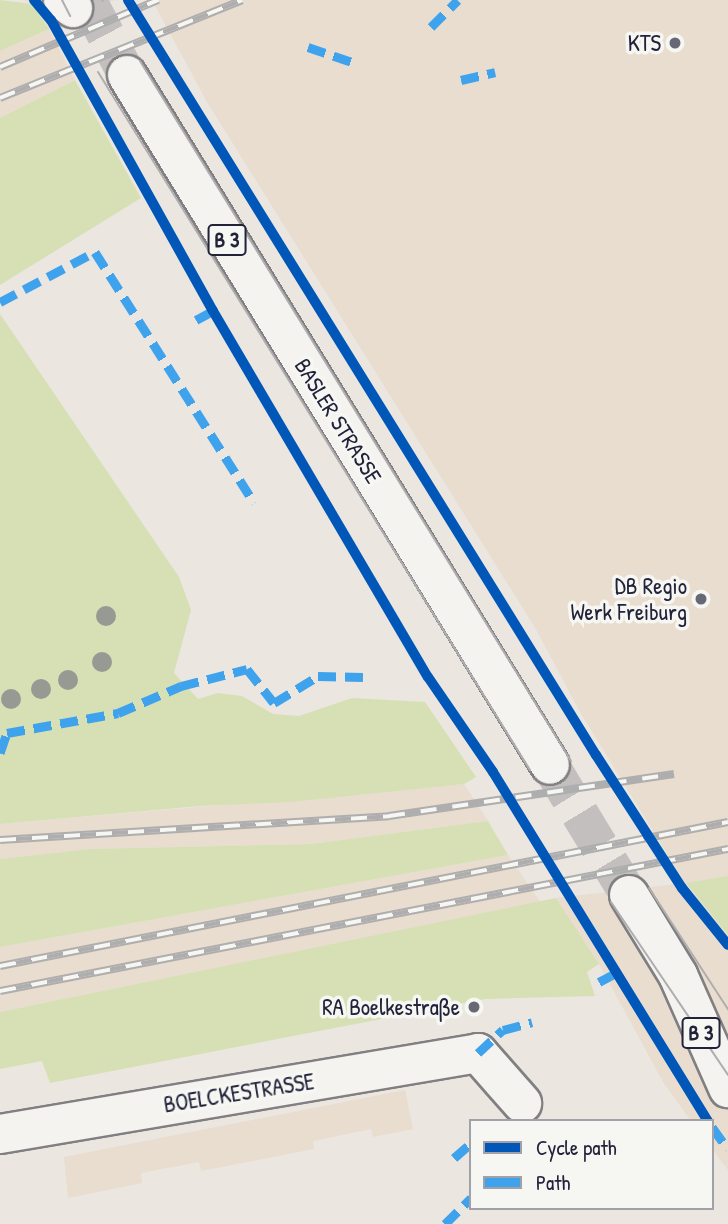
<!DOCTYPE html>
<html>
<head>
<meta charset="utf-8">
<style>
	body { margin:0 }
	#map { position:relative; width:728px; height:1224px; overflow:hidden; background:#ebe6e0; font-family:"Patrick Hand",sans-serif }
	div>[style] { position:absolute }
	[style*='--x'] { left:calc(var(--x)*1px); top:calc(var(--y)*1px); width:calc(var(--w)*1px); rotate:calc(var(--a)*1deg) }
	.built>* { inset:0; background:#e8ddcf }
	.green>* { inset:0; background:#d6e0b4 }
	.major-tunnel>* { height:38px; margin-top:-19px; transform-origin:0; background:repeating-linear-gradient(90deg,#c3bfbf 0 38px,transparent 0 57px) }
	.roads { filter:drop-shadow(2px 0 #817f81) drop-shadow(-2px 0 #817f81) drop-shadow(0 2px #817f81) drop-shadow(0 -2px #817f81) }
	.minor>* { height:38px; margin:-19px; padding:0 19px; transform-origin:19px; border-radius:19px; background:#f4f3f0 }
	.major>* { height:38px; margin:-19px; padding:0 19px; transform-origin:19px; border-radius:19px; background:#f4f3f0 }
	.tram>* { height:2px; margin:-1px; padding:0 1px; transform-origin:1px; border-radius:1px; background:#afaeaf }
	.rail>* { height:8px; margin-top:-4px; transform-origin:0; background:repeating-linear-gradient(90deg,#f6f6f2 0 16px,#afaeaf 0 32px); box-sizing:border-box; border-block:2px solid #afaeaf }
	.quiet>* { height:9px; margin-top:-4.5px; transform-origin:0; background:repeating-linear-gradient(90deg,#3ea2ec 0 18px,transparent 0 27px) }
	.cycleway>* { height:10px; margin:-5px; padding:0 5px; transform-origin:5px; border-radius:5px; background:#0057b8 }
	.trees>* { width:20px; height:20px; margin:-10px; border-radius:50%; background:#979993 }
	.dots>* { width:19px; height:19px; translate:-50% -50%; box-sizing:border-box; border:4px solid #f6f6f2; border-radius:50% }
	span { translate:-50% -50%; white-space:nowrap; text-align:center; line-height:1.15; -webkit-text-stroke:7px #f6f6f2; paint-order:stroke }
	.shield-label span { padding:2px 5px; background:#f6f6f2; border:2px solid; border-radius:5px; -webkit-text-stroke-width:0 }
	.shield-label { font-size:21px; color:#22223b; font-weight:700 }
	.poi-label { font-size:23px; color:#22223b }
	.right { translate:-100% -50%; text-align:right }
	.street-label { font-size:23px; color:#22223b }
	.legend { position:absolute; left:469px; top:1119px; width:245px; height:91px; box-sizing:border-box; background:#f6f6f2; border:2px solid #a1a1a9; margin:0; padding:9px 12px; list-style:none; font-size:21px; color:#22223b }
	.legend li { display:flex; align-items:center; gap:14px; height:35px }
	.legend b { width:35px; border:2px solid #a1a1a9 }
</style>
</head>
<body>
<div id="map">
	<div class="built">
		<div style="clip-path:polygon(23px 0,115px 0,49px 29px,75px 80px,0 118px,0 51px,49px 29px,33px 4px)"></div>
		<div style="clip-path:polygon(152px 0,728px 0,728px 876px,686px 884px,728px 935px,728px 1170px,712px 1149px,712px 1121px,691px 1121px,663px 1082px,599px 964px,556px 898px,685px 883px,580px 712px,537px 631px,207px 102px)"></div>
		<div style="clip-path:polygon(464px 784px,488px 821px,311px 844px,89px 849px,0 859px,0 824px)"></div>
		<div style="clip-path:polygon(508px 855px,540px 902px,0 1012px,0 947px)"></div>
		<div style="clip-path:polygon(405px 1090px,413px 1129px,373px 1137px,371px 1129px,313px 1141px,314px 1149px,201px 1171px,199px 1162px,141px 1173px,142px 1183px,68px 1198px,64px 1157px)"></div>
	</div>
	<div class="green">
		<div style="clip-path:polygon(0 0,32px 4px,49px 29px,0 51px)"></div>
		<div style="clip-path:polygon(75px 80px,141px 198px,0 285px,0 118px)"></div>
		<div style="clip-path:polygon(0 314px,179px 577px,191px 610px,174px 673px,198px 699px,218px 693px,242px 696px,273px 714px,299px 716px,352px 698px,425px 702px,476px 777px,464px 784px,290px 802px,200px 806px,0 824px)"></div>
		<div style="clip-path:polygon(488px 821px,508px 855px,0 947px,0 859px,89px 849px,311px 844px)"></div>
		<div style="clip-path:polygon(728px 876px,728px 935px,686px 883px)"></div>
		<div style="clip-path:polygon(556px 898px,599px 964px,587px 972px,595px 996px,485px 999px,50px 1083px,42px 1061px,0 1069px,0 1012px)"></div>
	</div>
	<div class="major-tunnel">
		<div style="--x:88;--y:1;--w:84;--a:62.2"></div>
		<div style="--x:550;--y:765;--w:152;--a:58.7"></div>
	</div>
	<div class="roads">
		<div class="minor">
			<div style="--x:0;--y:1134;--w:485;--a:-9.6"></div>
			<div style="--x:478;--y:1053;--w:67;--a:48.7"></div>
		</div>
		<div class="major">
			<div style="--x:63;--y:0;--w:13;--a:39"></div>
			<div style="--x:127;--y:75;--w:809;--a:58.49"></div>
			<div style="--x:629;--y:895;--w:94;--a:58.5"></div>
			<div style="--x:678;--y:975;--w:124;--a:66.1"></div>
		</div>
	</div>
	<div class="tram">
		<div style="--x:62;--y:0;--w:18;--a:63"></div>
		<div style="--x:102;--y:0;--w:1;--a:45"></div>
		<div style="--x:140;--y:61;--w:822;--a:58.38"></div>
		<div style="--x:98;--y:72;--w:821;--a:58.25"></div>
		<div style="--x:649;--y:888;--w:145;--a:56.9"></div>
		<div style="--x:611;--y:902;--w:209;--a:55.9"></div>
	</div>
	<div class="rail">
		<div style="--x:0;--y:67;--w:172;--a:-23"></div>
		<div style="--x:0;--y:98;--w:261;--a:-22"></div>
		<div style="--x:0;--y:840;--w:390;--a:-3.5"></div>
		<div style="--x:389;--y:816;--w:288;--a:-8.4"></div>
		<div style="--x:0;--y:966;--w:742;--a:-11.19"></div>
		<div style="--x:0;--y:991;--w:742;--a:-11.04"></div>
	</div>
	<div class="quiet">
		<div style="--x:431;--y:27;--w:38;--a:-45"></div>
		<div style="--x:308;--y:47;--w:50;--a:18.8"></div>
		<div style="--x:461;--y:80;--w:35;--a:-13"></div>
		<div style="--x:0;--y:302;--w:107;--a:-27.8"></div>
		<div style="--x:95;--y:252;--w:297;--a:57.6"></div>
		<div style="--x:196;--y:320;--w:19;--a:-28"></div>
		<div style="--x:0;--y:753;--w:21;--a:-71"></div>
		<div style="--x:7;--y:733;--w:113;--a:-10.2"></div>
		<div style="--x:118;--y:713;--w:69;--a:-23.2"></div>
		<div style="--x:181;--y:686;--w:68;--a:-14.4"></div>
		<div style="--x:247;--y:669;--w:43;--a:51.5"></div>
		<div style="--x:274;--y:703;--w:52;--a:-31.5"></div>
		<div style="--x:318;--y:676;--w:45;--a:1.3"></div>
		<div style="--x:599;--y:982;--w:21;--a:-28"></div>
		<div style="--x:478;--y:1053;--w:34;--a:-43"></div>
		<div style="--x:503;--y:1030;--w:30;--a:-15"></div>
		<div style="--x:712;--y:1127;--w:27;--a:54"></div>
		<div style="--x:454;--y:1158;--w:23;--a:-41"></div>
		<div style="--x:445;--y:1224;--w:37;--a:-45"></div>
	</div>
	<div class="cycleway">
		<div style="--x:34;--y:0;--w:26;--a:50"></div>
		<div style="--x:51;--y:20;--w:333;--a:60.9"></div>
		<div style="--x:213;--y:311;--w:424;--a:59.6"></div>
		<div style="--x:428;--y:677;--w:115;--a:55.6"></div>
		<div style="--x:493;--y:772;--w:410;--a:58.4"></div>
		<div style="--x:128;--y:0;--w:888;--a:58.21"></div>
		<div style="--x:596;--y:755;--w:158;--a:57.1"></div>
		<div style="--x:682;--y:888;--w:73;--a:51.1"></div>
	</div>
	<div class="trees">
		<div style="left:106px;top:616px"></div>
		<div style="left:102px;top:662px"></div>
		<div style="left:68px;top:680px"></div>
		<div style="left:41px;top:689px"></div>
		<div style="left:11px;top:699px"></div>
	</div>
	<div class="dots">
		<div style="left:675px;top:43px;background:#686775"></div>
		<div style="left:701px;top:599px;background:#686775"></div>
		<div style="left:474px;top:1007px;background:#686775"></div>
	</div>
	<div class="shield-label">
		<span style="left:227px;top:240px">B 3</span>
		<span style="left:701px;top:1033px">B 3</span>
	</div>
	<div class="poi-label">
		<span class="right" style="left:661px;top:43px">KTS</span>
		<span class="right" style="left:687px;top:599px">DB Regio<br>Werk Freiburg</span>
		<span class="right" style="left:460px;top:1007px">RA Boelkestraße</span>
	</div>
	<div class="street-label">
		<span style="left:338px;top:421px;rotate:58deg">BASLER STRASSE</span>
		<span style="left:239px;top:1093px;rotate:-9deg">BOELCKESTRASSE</span>
	</div>
	<ul class="legend">
	<li><b style="height:9px;background:#0057b8"></b>Cycle path</li>
	<li><b style="height:9px;background:#3ea2ec"></b>Path</li>
	</ul>
</div>
</body>
</html>
